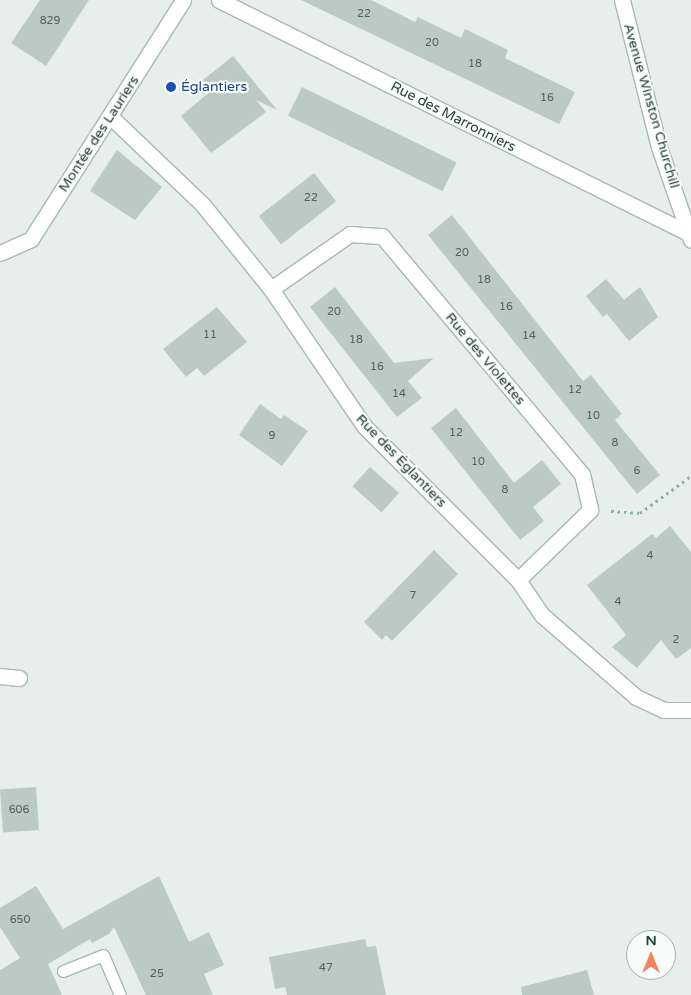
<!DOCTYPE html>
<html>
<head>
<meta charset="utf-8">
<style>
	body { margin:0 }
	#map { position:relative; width:691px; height:995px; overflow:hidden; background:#e6efeb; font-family:"Varela Round",sans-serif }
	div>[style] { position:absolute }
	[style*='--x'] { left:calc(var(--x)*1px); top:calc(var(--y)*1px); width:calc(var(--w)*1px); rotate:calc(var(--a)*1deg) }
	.building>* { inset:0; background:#bbcac4; transform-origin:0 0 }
	.path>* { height:3px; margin-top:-1.5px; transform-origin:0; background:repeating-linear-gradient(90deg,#86b3a5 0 2.5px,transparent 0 6.5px) }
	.roads { filter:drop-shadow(1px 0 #a8b8b2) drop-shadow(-1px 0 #a8b8b2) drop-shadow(0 1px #a8b8b2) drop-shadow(0 -1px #a8b8b2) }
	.lane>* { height:11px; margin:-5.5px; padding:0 5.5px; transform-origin:5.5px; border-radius:5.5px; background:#fff }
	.street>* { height:15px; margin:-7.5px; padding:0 7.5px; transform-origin:7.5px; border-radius:7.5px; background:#fff }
	.secondary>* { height:15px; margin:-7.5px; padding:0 7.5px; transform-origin:7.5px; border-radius:7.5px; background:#fff }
	.dots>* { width:14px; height:14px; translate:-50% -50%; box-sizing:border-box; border:2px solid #f7fbf9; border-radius:50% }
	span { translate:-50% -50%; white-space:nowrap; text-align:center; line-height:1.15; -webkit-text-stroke:4.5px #f7fbf9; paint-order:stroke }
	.number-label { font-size:11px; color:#4a645c }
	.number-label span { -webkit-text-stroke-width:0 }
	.transit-label { font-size:14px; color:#164399 }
	.left { translate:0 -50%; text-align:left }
	.street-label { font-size:14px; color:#24423a }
	.north { position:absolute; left:626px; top:930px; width:50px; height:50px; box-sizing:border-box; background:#f7fbf9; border:1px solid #a3b1ad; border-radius:50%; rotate:0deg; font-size:14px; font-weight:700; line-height:20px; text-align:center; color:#24423a }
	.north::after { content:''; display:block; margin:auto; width:18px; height:22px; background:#f4845f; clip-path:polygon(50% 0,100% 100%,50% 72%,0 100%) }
</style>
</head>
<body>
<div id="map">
	<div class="building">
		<div style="clip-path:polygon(40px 0,89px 0,46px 66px,11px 43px)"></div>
		<div style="clip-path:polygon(301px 0,371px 0,415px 22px,418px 17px,461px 38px,465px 29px,508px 50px,505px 58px,575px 92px,559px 124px)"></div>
		<div style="clip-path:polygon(233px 56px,277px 110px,256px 100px,266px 112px,211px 153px,181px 116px,212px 90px,203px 80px)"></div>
		<div style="left:302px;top:87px;width:172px;height:32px;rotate:26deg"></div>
		<div style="clip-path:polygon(117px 150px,162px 187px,135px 220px,90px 191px)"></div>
		<div style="left:314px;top:173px;width:36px;height:70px;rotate:52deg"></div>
		<div style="clip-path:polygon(452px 215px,583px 381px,591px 375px,622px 414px,615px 420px,660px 475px,637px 494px,428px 235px)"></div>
		<div style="clip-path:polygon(606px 279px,624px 300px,640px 287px,658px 317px,629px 341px,607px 314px,603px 317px,586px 296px)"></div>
		<div style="clip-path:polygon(335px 287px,394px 363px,434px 358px,408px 381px,422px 398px,397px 417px,310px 307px)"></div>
		<div style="clip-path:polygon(217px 307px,247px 342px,204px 376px,197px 368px,186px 377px,163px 349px)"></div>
		<div style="clip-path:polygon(260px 404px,281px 419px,284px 415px,308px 431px,282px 466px,239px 435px)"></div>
		<div style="clip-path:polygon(456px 408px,514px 483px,542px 460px,561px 484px,533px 507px,544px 521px,520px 540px,431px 428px)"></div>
		<div style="left:370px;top:467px;width:39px;height:26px;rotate:42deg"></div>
		<div style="clip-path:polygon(670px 526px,691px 552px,691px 648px,676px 659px,661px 640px,637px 668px,612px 647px,626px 635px,587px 585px,652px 534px,656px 538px)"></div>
		<div style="clip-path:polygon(434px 550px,458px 574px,392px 641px,386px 635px,382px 640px,364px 622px)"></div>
		<div style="left:36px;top:787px;width:43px;height:36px;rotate:86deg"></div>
		<div style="clip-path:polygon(159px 876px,189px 942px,209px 932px,224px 965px,204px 974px,213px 995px,146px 995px,114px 927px,109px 934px,92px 943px,90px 939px,48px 964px,62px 995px,0 995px,0 970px,20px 958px,0 927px,0 908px,36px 886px,63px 929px)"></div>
		<div style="clip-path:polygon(365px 939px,367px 947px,376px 946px,386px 995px,287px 995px,285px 987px,275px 989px,269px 957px)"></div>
		<div style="clip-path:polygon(587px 970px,594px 995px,522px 995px,521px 987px)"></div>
	</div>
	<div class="path">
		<div style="--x:611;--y:511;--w:29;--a:4"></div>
		<div style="--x:640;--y:513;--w:63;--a:-36"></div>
	</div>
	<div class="roads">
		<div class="lane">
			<div style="--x:63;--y:971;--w:43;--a:-21.8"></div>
			<div style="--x:103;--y:955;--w:43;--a:67"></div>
		</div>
		<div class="street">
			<div style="--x:219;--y:0;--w:524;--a:26.42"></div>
			<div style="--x:111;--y:117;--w:127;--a:43.7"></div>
			<div style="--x:203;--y:205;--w:108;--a:51"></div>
			<div style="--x:271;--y:289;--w:166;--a:55.8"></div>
			<div style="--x:364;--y:426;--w:218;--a:45"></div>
			<div style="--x:518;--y:580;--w:42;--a:55.6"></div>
			<div style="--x:542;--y:615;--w:125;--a:41.1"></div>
			<div style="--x:636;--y:697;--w:31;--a:25"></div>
			<div style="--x:664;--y:710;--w:27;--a:0"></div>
			<div style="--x:0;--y:253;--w:34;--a:-24"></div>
			<div style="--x:31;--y:239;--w:283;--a:-57.5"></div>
			<div style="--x:271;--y:289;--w:96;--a:-34.8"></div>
			<div style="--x:350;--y:234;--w:32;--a:4"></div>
			<div style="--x:382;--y:236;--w:311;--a:50"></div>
			<div style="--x:582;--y:474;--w:37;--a:77"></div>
			<div style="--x:590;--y:510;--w:100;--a:135.8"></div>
			<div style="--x:0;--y:676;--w:19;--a:6"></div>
		</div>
		<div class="secondary">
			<div style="--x:622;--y:0;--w:152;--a:75.9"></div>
			<div style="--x:659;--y:147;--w:98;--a:71"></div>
		</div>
	</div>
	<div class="dots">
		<div style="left:171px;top:87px;background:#1a4fb4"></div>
	</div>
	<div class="number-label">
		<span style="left:364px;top:14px">22</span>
		<span style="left:50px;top:21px">829</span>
		<span style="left:432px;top:43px">20</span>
		<span style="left:475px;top:64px">18</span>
		<span style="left:547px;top:98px">16</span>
		<span style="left:311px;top:198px">22</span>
		<span style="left:462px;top:253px">20</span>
		<span style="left:484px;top:280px">18</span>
		<span style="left:506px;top:307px">16</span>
		<span style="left:334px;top:312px">20</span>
		<span style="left:210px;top:335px">11</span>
		<span style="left:529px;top:336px">14</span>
		<span style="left:356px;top:340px">18</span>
		<span style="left:377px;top:367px">16</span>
		<span style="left:575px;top:390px">12</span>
		<span style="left:399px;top:394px">14</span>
		<span style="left:593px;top:416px">10</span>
		<span style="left:456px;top:433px">12</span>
		<span style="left:272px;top:436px">9</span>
		<span style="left:615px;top:443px">8</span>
		<span style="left:478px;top:462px">10</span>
		<span style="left:637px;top:471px">6</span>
		<span style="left:505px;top:490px">8</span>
		<span style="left:650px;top:556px">4</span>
		<span style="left:413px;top:596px">7</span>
		<span style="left:618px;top:602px">4</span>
		<span style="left:676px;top:640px">2</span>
		<span style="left:19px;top:810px">606</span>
		<span style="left:20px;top:920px">650</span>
		<span style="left:326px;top:968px">47</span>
		<span style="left:157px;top:974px">25</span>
	</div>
	<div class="transit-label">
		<span class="left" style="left:181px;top:87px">Églantiers</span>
	</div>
	<div class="street-label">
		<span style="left:651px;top:106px;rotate:74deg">Avenue Winston Churchill</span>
		<span style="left:453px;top:117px;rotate:27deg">Rue des Marronniers</span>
		<span style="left:99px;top:134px;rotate:-57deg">Montée des Lauriers</span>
		<span style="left:485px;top:359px;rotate:50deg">Rue des Violettes</span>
		<span style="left:401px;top:461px;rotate:46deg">Rue des Églantiers</span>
	</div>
	<div class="north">N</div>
</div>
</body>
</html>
